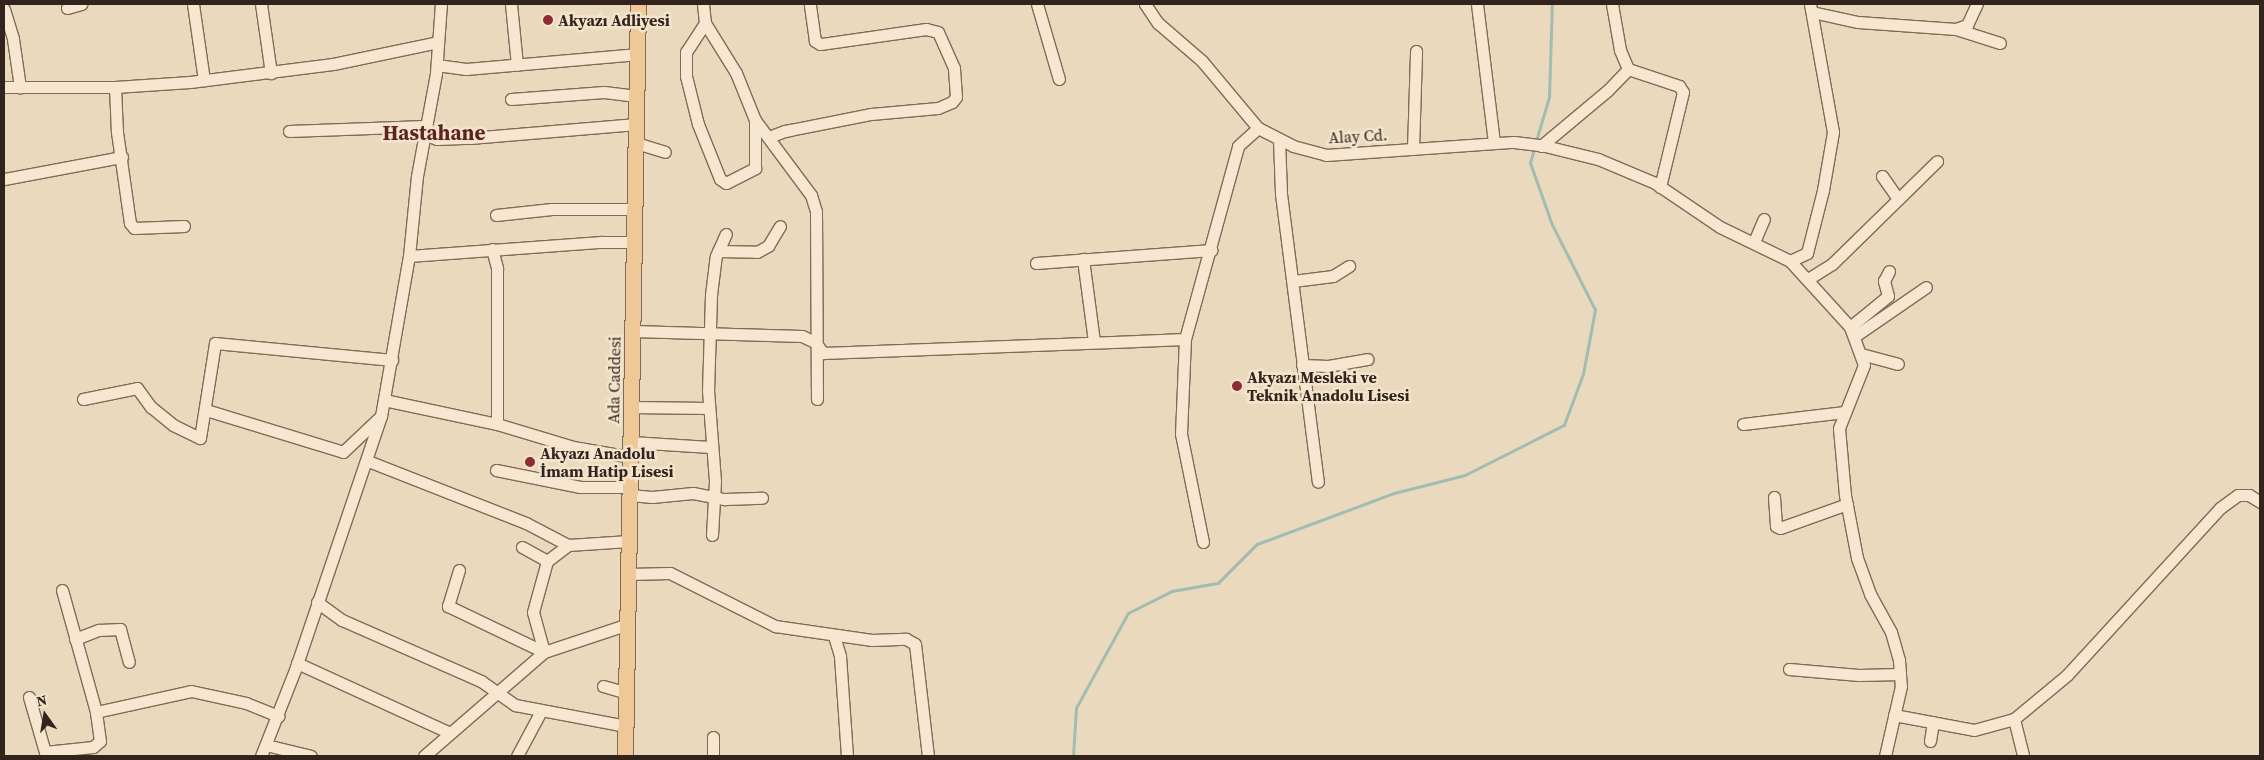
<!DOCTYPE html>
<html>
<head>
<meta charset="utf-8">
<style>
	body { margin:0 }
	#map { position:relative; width:2264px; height:760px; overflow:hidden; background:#ebd9be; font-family:"Source Serif 4",serif }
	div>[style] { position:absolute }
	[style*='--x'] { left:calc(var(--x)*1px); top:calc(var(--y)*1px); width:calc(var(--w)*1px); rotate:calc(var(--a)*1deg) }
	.stream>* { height:2.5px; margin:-1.25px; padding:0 1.25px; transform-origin:1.25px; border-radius:1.25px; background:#a1bdb2 }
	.roads { filter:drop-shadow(1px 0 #826a58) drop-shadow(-1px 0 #826a58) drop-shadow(0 1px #826a58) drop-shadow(0 -1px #826a58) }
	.minor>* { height:11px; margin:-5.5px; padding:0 5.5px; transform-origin:5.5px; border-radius:5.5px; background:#f7e7d1 }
	.major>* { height:15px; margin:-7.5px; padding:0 7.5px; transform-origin:7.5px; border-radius:7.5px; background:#eec997 }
	.dots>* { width:14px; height:14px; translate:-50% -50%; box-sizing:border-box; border:2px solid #f3e4cd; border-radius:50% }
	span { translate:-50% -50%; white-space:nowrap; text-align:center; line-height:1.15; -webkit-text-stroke:5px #f3e4cd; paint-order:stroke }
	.poi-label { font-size:16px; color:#32241c; font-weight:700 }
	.left { translate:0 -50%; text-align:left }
	.street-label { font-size:16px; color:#32241c }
	.district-label { font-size:21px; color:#5d241d; font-weight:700 }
	.frame { position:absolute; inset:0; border:5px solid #32241c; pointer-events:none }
	.north { position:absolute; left:20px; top:690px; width:50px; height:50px; -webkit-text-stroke:4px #f3e4cd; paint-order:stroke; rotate:347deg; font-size:14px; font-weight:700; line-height:20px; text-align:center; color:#32241c }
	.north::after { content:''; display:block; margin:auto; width:18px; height:22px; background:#32241c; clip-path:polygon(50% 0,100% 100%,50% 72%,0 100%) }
</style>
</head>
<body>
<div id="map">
	<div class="stream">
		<div style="--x:1536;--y:141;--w:46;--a:-73.5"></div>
		<div style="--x:1549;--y:97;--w:93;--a:-88.2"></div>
		<div style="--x:1073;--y:756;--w:48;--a:-86.4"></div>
		<div style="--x:1076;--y:708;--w:108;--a:-61.3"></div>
		<div style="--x:1128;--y:613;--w:49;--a:-26.6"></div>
		<div style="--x:1172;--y:591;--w:47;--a:-9.9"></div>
		<div style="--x:1218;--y:583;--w:55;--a:-45"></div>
		<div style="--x:1257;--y:544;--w:146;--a:-20.4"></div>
		<div style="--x:1394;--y:493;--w:73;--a:-14.2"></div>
		<div style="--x:1465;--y:475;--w:111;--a:-26.8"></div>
		<div style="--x:1564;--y:425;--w:54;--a:-69.6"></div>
		<div style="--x:1583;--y:374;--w:65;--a:-79.4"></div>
		<div style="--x:1595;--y:310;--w:95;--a:-116.8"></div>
		<div style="--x:1552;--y:225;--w:66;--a:-109.5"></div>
		<div style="--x:1530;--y:163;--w:15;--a:-74"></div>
	</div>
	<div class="roads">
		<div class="minor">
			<div style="--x:193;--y:4;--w:77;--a:81.8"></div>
			<div style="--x:261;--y:4;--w:70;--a:81.8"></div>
			<div style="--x:511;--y:4;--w:61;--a:84.4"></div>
			<div style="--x:703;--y:4;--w:19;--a:84"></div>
			<div style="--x:705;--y:23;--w:59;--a:58.2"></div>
			<div style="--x:736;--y:73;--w:51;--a:68"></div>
			<div style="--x:755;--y:120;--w:94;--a:53.3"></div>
			<div style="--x:811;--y:195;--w:17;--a:73"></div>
			<div style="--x:816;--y:211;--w:188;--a:89.7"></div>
			<div style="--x:1037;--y:4;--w:78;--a:73.7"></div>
			<div style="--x:1145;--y:4;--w:23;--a:56"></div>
			<div style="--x:1158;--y:23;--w:58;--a:40.8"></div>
			<div style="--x:1202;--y:61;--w:87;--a:50.1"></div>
			<div style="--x:1258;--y:128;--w:39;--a:27"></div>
			<div style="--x:1293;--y:146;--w:34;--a:15"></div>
			<div style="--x:1326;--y:155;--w:188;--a:-4"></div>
			<div style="--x:1514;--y:142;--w:31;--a:7"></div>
			<div style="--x:1545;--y:146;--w:55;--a:13.8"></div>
			<div style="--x:1598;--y:159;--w:62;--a:22.8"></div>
			<div style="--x:1655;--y:183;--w:78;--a:34.1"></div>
			<div style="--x:1720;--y:227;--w:78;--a:25.9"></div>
			<div style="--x:1790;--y:261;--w:89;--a:47.7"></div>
			<div style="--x:1850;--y:327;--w:40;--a:69.8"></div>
			<div style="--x:1864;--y:365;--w:68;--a:111.6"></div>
			<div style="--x:1839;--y:428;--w:67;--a:84.9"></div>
			<div style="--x:1845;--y:495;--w:64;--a:79.2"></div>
			<div style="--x:1857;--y:558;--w:38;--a:70"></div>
			<div style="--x:1870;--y:594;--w:43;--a:61.1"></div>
			<div style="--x:1891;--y:632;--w:29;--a:74"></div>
			<div style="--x:1899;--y:660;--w:26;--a:86"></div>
			<div style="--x:1901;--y:686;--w:72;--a:102.9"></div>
			<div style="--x:1477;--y:4;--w:140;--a:83"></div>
			<div style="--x:1612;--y:4;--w:47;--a:80.1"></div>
			<div style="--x:1620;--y:50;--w:21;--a:67"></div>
			<div style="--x:1628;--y:69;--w:54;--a:18.4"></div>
			<div style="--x:1679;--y:86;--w:7;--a:56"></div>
			<div style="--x:1683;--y:92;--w:98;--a:103.6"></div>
			<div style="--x:67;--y:8;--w:15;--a:-16"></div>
			<div style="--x:4;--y:9;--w:31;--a:73"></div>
			<div style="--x:13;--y:39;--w:49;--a:81.7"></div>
			<div style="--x:1812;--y:12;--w:47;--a:12.3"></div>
			<div style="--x:1858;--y:22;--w:98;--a:4.1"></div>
			<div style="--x:1956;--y:29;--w:12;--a:-20"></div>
			<div style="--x:1967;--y:25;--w:23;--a:-65"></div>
			<div style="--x:705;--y:23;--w:35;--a:123"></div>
			<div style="--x:686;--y:52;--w:24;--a:90"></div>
			<div style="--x:686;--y:76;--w:49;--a:76"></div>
			<div style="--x:698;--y:124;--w:59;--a:68.2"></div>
			<div style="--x:720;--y:179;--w:7;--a:34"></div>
			<div style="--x:726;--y:183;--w:33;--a:-27"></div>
			<div style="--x:755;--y:168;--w:48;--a:-90"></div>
			<div style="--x:1956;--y:29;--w:46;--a:17.7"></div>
			<div style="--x:437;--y:65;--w:29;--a:8"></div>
			<div style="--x:466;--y:69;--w:173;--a:-5"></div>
			<div style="--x:4;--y:87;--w:111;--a:0"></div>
			<div style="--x:115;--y:87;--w:75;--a:-3.8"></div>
			<div style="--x:190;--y:82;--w:144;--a:-7.2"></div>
			<div style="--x:333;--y:64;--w:107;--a:-11.8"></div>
			<div style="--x:115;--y:87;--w:45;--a:87.5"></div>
			<div style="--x:117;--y:132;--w:92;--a:81.9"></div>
			<div style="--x:130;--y:223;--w:6;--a:51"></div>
			<div style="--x:134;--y:228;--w:50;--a:-2.3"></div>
			<div style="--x:511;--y:99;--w:93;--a:-4.3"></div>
			<div style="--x:604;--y:92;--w:33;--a:7"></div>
			<div style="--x:289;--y:131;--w:136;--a:-2.1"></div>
			<div style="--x:424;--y:134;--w:14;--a:21"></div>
			<div style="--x:437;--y:139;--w:33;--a:-2"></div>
			<div style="--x:470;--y:138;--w:167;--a:-4.8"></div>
			<div style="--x:769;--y:137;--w:17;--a:-21"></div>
			<div style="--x:785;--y:131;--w:88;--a:-11.2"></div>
			<div style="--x:871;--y:114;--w:67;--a:-5.1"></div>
			<div style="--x:938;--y:108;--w:15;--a:-23"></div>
			<div style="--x:952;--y:102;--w:6;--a:-51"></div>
			<div style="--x:956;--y:97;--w:29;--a:-94"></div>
			<div style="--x:954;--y:68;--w:39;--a:-114"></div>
			<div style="--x:938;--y:32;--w:12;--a:-166"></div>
			<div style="--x:926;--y:29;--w:107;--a:171.9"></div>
			<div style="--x:820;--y:44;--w:6;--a:-149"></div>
			<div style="--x:815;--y:41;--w:37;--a:-98"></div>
			<div style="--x:1279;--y:139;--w:55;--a:87.9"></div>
			<div style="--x:1281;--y:194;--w:290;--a:82.7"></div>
			<div style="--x:636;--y:143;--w:30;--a:17"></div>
			<div style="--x:1541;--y:146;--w:87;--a:-39.9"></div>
			<div style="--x:1608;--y:90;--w:29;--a:-46"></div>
			<div style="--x:1413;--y:149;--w:98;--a:-88.2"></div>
			<div style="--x:1882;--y:176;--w:28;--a:55"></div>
			<div style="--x:4;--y:179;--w:120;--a:-10.6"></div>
			<div style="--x:496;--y:215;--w:56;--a:-6.1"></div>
			<div style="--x:552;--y:209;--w:83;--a:0"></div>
			<div style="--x:1754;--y:242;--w:25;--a:-67"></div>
			<div style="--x:492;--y:249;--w:20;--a:75"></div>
			<div style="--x:497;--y:268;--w:156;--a:90"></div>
			<div style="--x:718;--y:251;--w:39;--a:1"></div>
			<div style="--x:757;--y:252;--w:13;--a:-29"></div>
			<div style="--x:768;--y:246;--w:23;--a:-59"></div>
			<div style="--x:409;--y:256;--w:193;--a:-4.2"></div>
			<div style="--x:601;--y:242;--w:33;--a:0"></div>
			<div style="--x:1083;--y:259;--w:83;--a:82.4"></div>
			<div style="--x:1790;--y:261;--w:19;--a:-25"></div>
			<div style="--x:1807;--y:253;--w:65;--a:-75.7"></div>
			<div style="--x:1823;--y:190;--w:59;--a:-80.2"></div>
			<div style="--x:1833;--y:132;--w:130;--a:-100.2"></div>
			<div style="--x:1036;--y:263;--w:176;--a:-4.2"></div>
			<div style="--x:1808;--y:279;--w:28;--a:-32"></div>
			<div style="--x:1832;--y:264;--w:147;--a:-44.4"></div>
			<div style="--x:1293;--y:281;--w:40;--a:-7.1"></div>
			<div style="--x:1333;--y:276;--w:19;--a:-32"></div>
			<div style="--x:1850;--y:327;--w:49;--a:-39.2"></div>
			<div style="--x:1888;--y:296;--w:16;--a:-105"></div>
			<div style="--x:1884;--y:281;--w:11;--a:-63"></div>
			<div style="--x:633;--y:331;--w:169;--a:1.7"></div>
			<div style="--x:802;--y:336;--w:14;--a:25"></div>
			<div style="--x:815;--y:342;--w:14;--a:54"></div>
			<div style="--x:823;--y:353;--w:362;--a:-2.2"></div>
			<div style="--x:1855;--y:336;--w:86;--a:-34.6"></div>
			<div style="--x:1861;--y:354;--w:38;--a:15"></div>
			<div style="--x:1302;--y:365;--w:26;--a:2"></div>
			<div style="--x:1328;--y:366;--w:40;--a:-10"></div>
			<div style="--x:83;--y:399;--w:55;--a:-11.5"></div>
			<div style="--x:137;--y:388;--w:24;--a:54"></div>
			<div style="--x:151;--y:407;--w:28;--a:39"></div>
			<div style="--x:173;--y:425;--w:30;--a:26"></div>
			<div style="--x:200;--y:438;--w:96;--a:-81"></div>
			<div style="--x:215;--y:343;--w:178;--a:5.5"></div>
			<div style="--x:384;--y:400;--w:116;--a:12"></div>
			<div style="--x:497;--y:424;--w:79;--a:16.8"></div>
			<div style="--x:573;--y:447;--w:59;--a:9.8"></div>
			<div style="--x:631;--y:407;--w:78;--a:0.7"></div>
			<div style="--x:206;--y:410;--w:143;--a:17"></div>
			<div style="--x:343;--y:452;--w:52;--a:-43.5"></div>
			<div style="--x:1743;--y:424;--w:102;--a:-6.8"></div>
			<div style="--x:631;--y:442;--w:79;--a:3.6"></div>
			<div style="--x:368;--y:461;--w:170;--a:21.4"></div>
			<div style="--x:526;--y:523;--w:47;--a:27.6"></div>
			<div style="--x:496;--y:470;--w:86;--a:11.4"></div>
			<div style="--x:580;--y:487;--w:50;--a:0"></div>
			<div style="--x:630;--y:495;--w:22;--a:5"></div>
			<div style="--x:652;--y:497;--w:41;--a:-5.6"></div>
			<div style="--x:693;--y:493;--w:33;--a:11"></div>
			<div style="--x:725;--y:499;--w:37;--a:-2"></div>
			<div style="--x:1774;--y:497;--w:29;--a:86"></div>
			<div style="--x:1776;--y:526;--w:4;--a:27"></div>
			<div style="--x:1780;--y:528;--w:71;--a:-19.7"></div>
			<div style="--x:712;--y:535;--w:54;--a:-86.8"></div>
			<div style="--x:715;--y:481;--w:90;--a:-94.4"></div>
			<div style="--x:708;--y:391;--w:96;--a:-88.2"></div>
			<div style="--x:711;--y:295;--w:39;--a:-83"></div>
			<div style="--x:716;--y:256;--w:24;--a:-66"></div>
			<div style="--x:1203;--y:542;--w:110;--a:-101.5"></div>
			<div style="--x:1181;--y:434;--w:95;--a:-87.6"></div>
			<div style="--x:1185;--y:339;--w:200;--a:-74.6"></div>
			<div style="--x:1238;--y:146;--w:27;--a:-42"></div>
			<div style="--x:522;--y:547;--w:29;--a:29"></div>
			<div style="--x:459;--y:570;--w:38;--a:107"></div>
			<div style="--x:448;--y:606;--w:106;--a:25.6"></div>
			<div style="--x:629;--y:574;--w:41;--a:-1.4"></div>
			<div style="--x:670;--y:573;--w:118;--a:26.8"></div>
			<div style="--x:775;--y:626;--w:98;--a:8.2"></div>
			<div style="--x:872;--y:640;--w:34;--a:-2"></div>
			<div style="--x:906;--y:639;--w:10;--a:29"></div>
			<div style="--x:915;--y:644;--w:113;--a:83.4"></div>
			<div style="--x:62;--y:590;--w:127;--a:74.4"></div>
			<div style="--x:96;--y:712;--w:97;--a:-12.5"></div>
			<div style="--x:191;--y:691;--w:56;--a:12.3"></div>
			<div style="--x:246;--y:703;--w:35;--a:22"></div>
			<div style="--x:317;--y:602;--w:31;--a:36"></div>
			<div style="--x:342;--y:620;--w:152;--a:23.7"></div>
			<div style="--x:481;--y:681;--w:42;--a:35.2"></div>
			<div style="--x:515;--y:705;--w:113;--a:10.7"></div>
			<div style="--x:834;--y:636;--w:21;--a:73"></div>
			<div style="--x:840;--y:656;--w:100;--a:86"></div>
			<div style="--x:75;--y:639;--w:26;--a:-21"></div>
			<div style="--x:99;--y:630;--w:21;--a:-3"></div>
			<div style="--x:120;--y:629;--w:34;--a:75"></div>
			<div style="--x:544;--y:652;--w:41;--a:-105.4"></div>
			<div style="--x:533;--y:612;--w:53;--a:-74.6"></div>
			<div style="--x:547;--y:561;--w:26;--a:-37"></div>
			<div style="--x:568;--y:545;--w:61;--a:-3.8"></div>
			<div style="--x:297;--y:663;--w:166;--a:24.6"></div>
			<div style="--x:1789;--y:669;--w:70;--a:4.9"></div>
			<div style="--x:1859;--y:675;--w:41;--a:-1.4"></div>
			<div style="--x:603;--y:686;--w:25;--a:16"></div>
			<div style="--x:29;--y:697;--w:57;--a:73.8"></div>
			<div style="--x:45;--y:752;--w:48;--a:-5.9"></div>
			<div style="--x:93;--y:747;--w:9;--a:-41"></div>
			<div style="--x:100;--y:741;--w:29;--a:-98"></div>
			<div style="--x:1894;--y:715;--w:81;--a:10.6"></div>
			<div style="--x:1974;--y:730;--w:41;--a:-15.4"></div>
			<div style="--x:2014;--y:719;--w:69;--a:-39.7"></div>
			<div style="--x:2067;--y:675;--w:226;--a:-47.5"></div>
			<div style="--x:2220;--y:508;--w:22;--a:-36"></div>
			<div style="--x:2238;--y:495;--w:11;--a:0"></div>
			<div style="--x:2249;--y:495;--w:13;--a:32"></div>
			<div style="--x:2014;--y:719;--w:38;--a:76"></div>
			<div style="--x:1930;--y:741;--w:19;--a:-81"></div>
			<div style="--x:266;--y:745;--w:46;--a:13.7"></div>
			<div style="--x:261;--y:756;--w:96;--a:-68.5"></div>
			<div style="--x:296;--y:667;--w:265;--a:-71.3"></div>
			<div style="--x:381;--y:416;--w:162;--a:-80.1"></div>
			<div style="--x:409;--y:256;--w:80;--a:-84.3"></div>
			<div style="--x:417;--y:176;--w:105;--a:-79.5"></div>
			<div style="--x:436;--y:73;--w:69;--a:-85.9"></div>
			<div style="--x:424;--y:756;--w:159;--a:-40.9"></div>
			<div style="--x:544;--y:652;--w:89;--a:-18.4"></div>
			<div style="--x:517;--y:756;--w:51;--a:-61.9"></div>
			<div style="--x:713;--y:756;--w:19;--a:-90"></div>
		</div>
		<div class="major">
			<div style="--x:625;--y:756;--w:752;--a:-89.01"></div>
		</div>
	</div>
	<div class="dots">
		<div style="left:548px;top:20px;background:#8e2b36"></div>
		<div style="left:1237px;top:386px;background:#8e2b36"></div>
		<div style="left:530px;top:462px;background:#8e2b36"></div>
	</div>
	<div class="poi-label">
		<span class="left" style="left:558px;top:20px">Akyazı Adliyesi</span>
		<span class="left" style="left:1247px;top:386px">Akyazı Mesleki ve<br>Teknik Anadolu Lisesi</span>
		<span class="left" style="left:540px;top:462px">Akyazı Anadolu<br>İmam Hatip Lisesi</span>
	</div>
	<div class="street-label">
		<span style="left:1358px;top:136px;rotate:-3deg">Alay Cd.</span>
		<span style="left:614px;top:380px;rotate:-89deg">Ada Caddesi</span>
	</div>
	<div class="district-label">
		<span style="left:434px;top:133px">Hastahane</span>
	</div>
	<div class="frame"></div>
	<div class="north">N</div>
</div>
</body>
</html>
